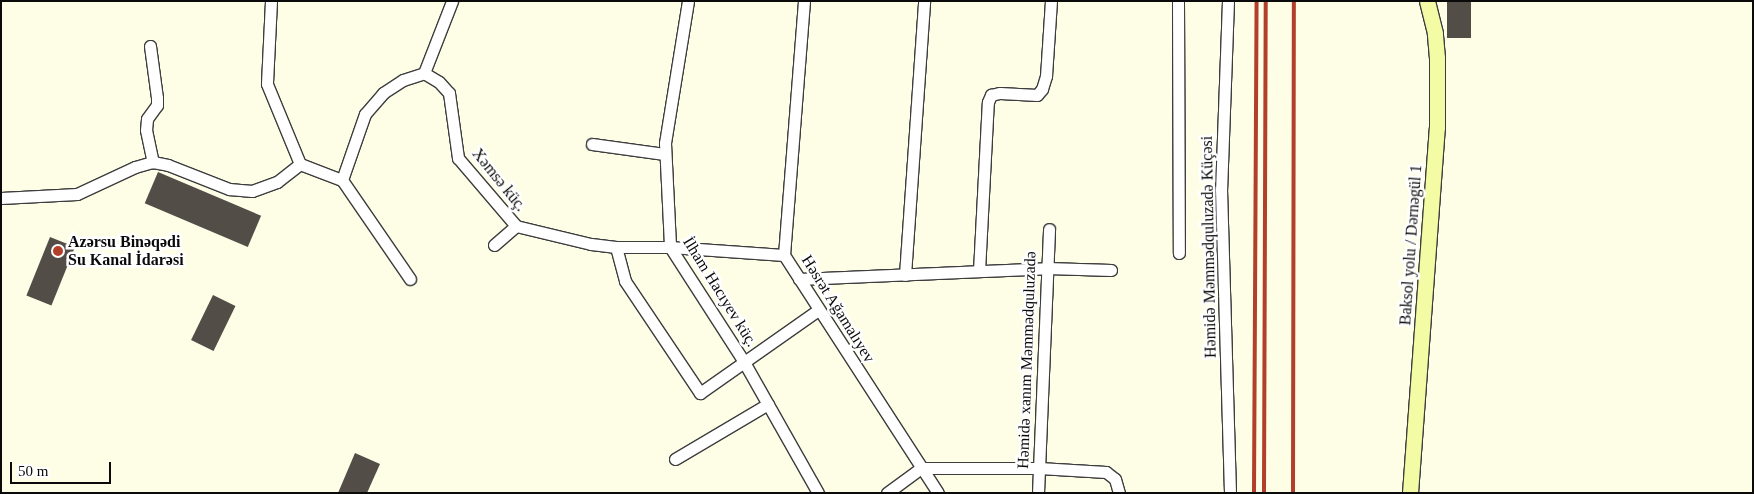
<!DOCTYPE html>
<html>
<head>
<meta charset="utf-8">
<style>
	body { margin:0 }
	#map { position:relative; width:1754px; height:494px; overflow:hidden; background:#fefee7; font-family:"Times New Roman",serif }
	div>[style] { position:absolute }
	[style*='--x'] { left:calc(var(--x)*1px); top:calc(var(--y)*1px); width:calc(var(--w)*1px); rotate:calc(var(--a)*1deg) }
	.building>* { inset:0; background:#524d47; transform-origin:0 0 }
	.roads { filter:drop-shadow(1px 0 #3d3d3d) drop-shadow(-1px 0 #3d3d3d) drop-shadow(0 1px #3d3d3d) drop-shadow(0 -1px #3d3d3d) }
	.street>* { height:11px; margin:-5.5px; padding:0 5.5px; transform-origin:5.5px; border-radius:5.5px; background:#fff }
	.secondary>* { height:15px; margin:-7.5px; padding:0 7.5px; transform-origin:7.5px; border-radius:7.5px; background:#f3fca5 }
	.rail>* { height:4px; margin:-2px; padding:0 2px; transform-origin:2px; border-radius:2px; background:#b23f29 }
	.dots>* { width:14px; height:14px; translate:-50% -50%; box-sizing:border-box; border:2px solid #fff; border-radius:50% }
	span { translate:-50% -50%; white-space:nowrap; text-align:center; line-height:1.15; -webkit-text-stroke:5px #fff; paint-order:stroke }
	.street-label { font-size:16px; color:#0a0a0a }
	.poi-label { font-size:16px; color:#0a0a0a; font-weight:700 }
	.left { translate:0 -50%; text-align:left }
	.frame { position:absolute; inset:0; border:2px solid #0a0a0a; pointer-events:none }
	.scale { position:absolute; left:10px; top:462px; width:101px; height:22px; box-sizing:border-box; border:2px solid #0a0a0a; border-top:0; padding-left:6px; font-size:15px; line-height:18px; white-space:nowrap; color:#0a0a0a; -webkit-text-stroke:4px #fff; paint-order:stroke }
</style>
</head>
<body>
<div id="map">
	<div class="building">
		<div style="left:1447px;top:1px;width:24px;height:37px"></div>
		<div style="left:158px;top:172px;width:112px;height:34px;rotate:23deg"></div>
		<div style="left:50px;top:237px;width:27px;height:63px;rotate:22deg"></div>
		<div style="left:213px;top:295px;width:25px;height:50px;rotate:26deg"></div>
		<div style="clip-path:polygon(355px 453px,380px 464px,367px 493px,338px 493px)"></div>
	</div>
	<div class="roads">
		<div class="street">
			<div style="--x:271;--y:1;--w:83;--a:92.8"></div>
			<div style="--x:267;--y:84;--w:87;--a:67.6"></div>
			<div style="--x:688;--y:1;--w:144;--a:99.2"></div>
			<div style="--x:665;--y:143;--w:104;--a:87.2"></div>
			<div style="--x:670;--y:247;--w:137;--a:57.2"></div>
			<div style="--x:744;--y:362;--w:150;--a:60.5"></div>
			<div style="--x:804;--y:1;--w:255;--a:94.5"></div>
			<div style="--x:784;--y:255;--w:283;--a:57.1"></div>
			<div style="--x:1178;--y:1;--w:252;--a:89.8"></div>
			<div style="--x:1228;--y:1;--w:188;--a:92.1"></div>
			<div style="--x:1221;--y:189;--w:304;--a:88.3"></div>
			<div style="--x:150;--y:46;--w:52;--a:82.3"></div>
			<div style="--x:157;--y:98;--w:7;--a:90"></div>
			<div style="--x:157;--y:105;--w:17;--a:126"></div>
			<div style="--x:147;--y:119;--w:11;--a:95"></div>
			<div style="--x:146;--y:130;--w:33;--a:78"></div>
			<div style="--x:424;--y:73;--w:77;--a:-68.7"></div>
			<div style="--x:592;--y:144;--w:73;--a:7.9"></div>
			<div style="--x:342;--y:180;--w:120;--a:55.5"></div>
			<div style="--x:1;--y:198;--w:76;--a:-3"></div>
			<div style="--x:77;--y:194;--w:64;--a:-25"></div>
			<div style="--x:135;--y:167;--w:19;--a:-16"></div>
			<div style="--x:153;--y:162;--w:15;--a:11"></div>
			<div style="--x:168;--y:165;--w:66;--a:21.5"></div>
			<div style="--x:229;--y:189;--w:23;--a:5"></div>
			<div style="--x:252;--y:191;--w:27;--a:-20"></div>
			<div style="--x:277;--y:182;--w:29;--a:-38"></div>
			<div style="--x:300;--y:164;--w:45;--a:20.9"></div>
			<div style="--x:342;--y:180;--w:70;--a:-70.8"></div>
			<div style="--x:365;--y:114;--w:28;--a:-49"></div>
			<div style="--x:383;--y:93;--w:24;--a:-33"></div>
			<div style="--x:403;--y:80;--w:22;--a:-18"></div>
			<div style="--x:424;--y:73;--w:17;--a:31"></div>
			<div style="--x:439;--y:82;--w:15;--a:48"></div>
			<div style="--x:449;--y:93;--w:66;--a:82.1"></div>
			<div style="--x:458;--y:158;--w:89;--a:49.5"></div>
			<div style="--x:516;--y:226;--w:77;--a:13.5"></div>
			<div style="--x:591;--y:244;--w:25;--a:7"></div>
			<div style="--x:616;--y:247;--w:54;--a:0"></div>
			<div style="--x:670;--y:247;--w:114;--a:4"></div>
			<div style="--x:494;--y:245;--w:29;--a:-41"></div>
			<div style="--x:616;--y:247;--w:35;--a:75"></div>
			<div style="--x:625;--y:281;--w:135;--a:56.2"></div>
			<div style="--x:700;--y:393;--w:144;--a:-35.1"></div>
			<div style="--x:979;--y:271;--w:169;--a:-87"></div>
			<div style="--x:988;--y:102;--w:8;--a:-67"></div>
			<div style="--x:991;--y:95;--w:9;--a:-13"></div>
			<div style="--x:1000;--y:93;--w:37;--a:3"></div>
			<div style="--x:1037;--y:95;--w:8;--a:-50"></div>
			<div style="--x:1042;--y:89;--w:14;--a:-73"></div>
			<div style="--x:1046;--y:76;--w:75;--a:-86.2"></div>
			<div style="--x:905;--y:275;--w:275;--a:-86"></div>
			<div style="--x:799;--y:279;--w:248;--a:-2.5"></div>
			<div style="--x:1047;--y:268;--w:64;--a:1.8"></div>
			<div style="--x:675;--y:459;--w:108;--a:-30.6"></div>
			<div style="--x:887;--y:493;--w:42;--a:-36.3"></div>
			<div style="--x:921;--y:468;--w:118;--a:0"></div>
			<div style="--x:1039;--y:468;--w:67;--a:3.4"></div>
			<div style="--x:1106;--y:472;--w:11;--a:38"></div>
			<div style="--x:1115;--y:479;--w:15;--a:74"></div>
			<div style="--x:1038;--y:493;--w:264;--a:-87.6"></div>
		</div>
		<div class="secondary">
			<div style="--x:1410;--y:493;--w:366;--a:-85.8"></div>
			<div style="--x:1437;--y:128;--w:70;--a:-90"></div>
			<div style="--x:1437;--y:58;--w:25;--a:-95"></div>
			<div style="--x:1435;--y:33;--w:33;--a:-104"></div>
		</div>
	</div>
	<div class="rail">
		<div style="--x:1254;--y:493;--w:492;--a:-89.7"></div>
		<div style="--x:1264;--y:493;--w:492;--a:-89.8"></div>
		<div style="--x:1293;--y:493;--w:492;--a:-89.9"></div>
	</div>
	<div class="dots">
		<div style="left:58px;top:251px;background:#b23f29"></div>
	</div>
	<div class="street-label">
		<span style="left:499px;top:180px;rotate:51deg">Xəmsə küç.</span>
		<span style="left:1411px;top:245px;rotate:-86deg">Baksol yolu / Dərnəgül 1</span>
		<span style="left:1209px;top:247px;rotate:-91deg">Həmidə Məmmədquluzadə Küçəsi</span>
		<span style="left:720px;top:292px;rotate:58deg">İlham Hacıyev küç.</span>
		<span style="left:838px;top:309px;rotate:58deg">Həsrət Ağamalıyev</span>
		<span style="left:1027px;top:360px;rotate:-88deg">Həmidə xanım Məmmədquluzadə</span>
	</div>
	<div class="poi-label">
		<span class="left" style="left:68px;top:251px">Azərsu Binəqədi<br>Su Kanal İdarəsi</span>
	</div>
	<div class="frame"></div>
	<div class="scale">50 m</div>
</div>
</body>
</html>
